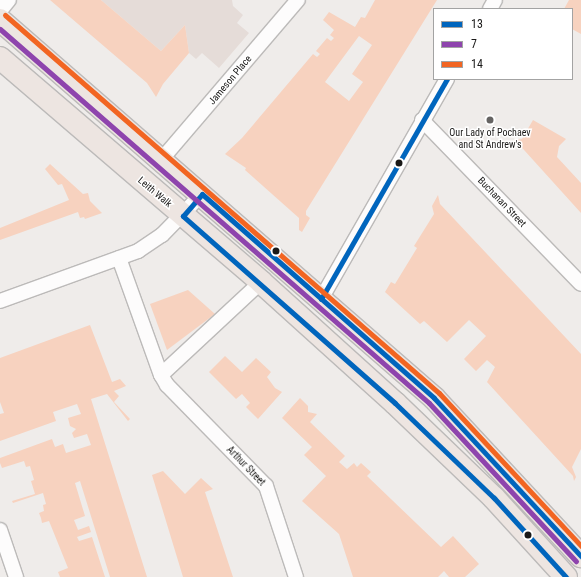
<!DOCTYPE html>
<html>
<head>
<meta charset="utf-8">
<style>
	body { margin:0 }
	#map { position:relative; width:581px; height:577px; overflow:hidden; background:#efecea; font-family:"Roboto Condensed",sans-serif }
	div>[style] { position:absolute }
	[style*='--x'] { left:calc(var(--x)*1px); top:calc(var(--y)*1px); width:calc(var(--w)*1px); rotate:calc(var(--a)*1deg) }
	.built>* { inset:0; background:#e5dcd8 }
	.green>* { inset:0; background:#f7d2bf }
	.roads { filter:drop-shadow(1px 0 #bcbab9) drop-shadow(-1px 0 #bcbab9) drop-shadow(0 1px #bcbab9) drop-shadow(0 -1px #bcbab9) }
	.street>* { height:14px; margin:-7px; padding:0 7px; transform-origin:7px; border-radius:7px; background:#fdfcfc }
	.primary>* { height:22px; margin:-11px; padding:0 11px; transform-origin:11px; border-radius:11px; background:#ede5e1 }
	.bus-1>* { height:5px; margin:-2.5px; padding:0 2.5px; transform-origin:2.5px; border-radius:2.5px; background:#0065bd }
	.bus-2>* { height:5px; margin:-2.5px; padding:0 2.5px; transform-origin:2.5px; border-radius:2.5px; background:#8e44ad }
	.bus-3>* { height:5px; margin:-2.5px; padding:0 2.5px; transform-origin:2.5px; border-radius:2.5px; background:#f26522 }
	.dots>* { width:11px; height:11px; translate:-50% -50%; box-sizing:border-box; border:2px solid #fff; border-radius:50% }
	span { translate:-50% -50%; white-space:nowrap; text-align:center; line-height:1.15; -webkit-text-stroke:3px #fff; paint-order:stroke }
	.street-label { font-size:10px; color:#1a1918 }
	.poi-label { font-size:10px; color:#1a1918 }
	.legend { position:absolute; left:433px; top:8px; width:140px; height:72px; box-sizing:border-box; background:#fff; border:1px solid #a3a3a3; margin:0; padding:5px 7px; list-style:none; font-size:12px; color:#1a1918 }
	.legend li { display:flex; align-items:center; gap:8px; height:20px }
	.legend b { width:20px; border:1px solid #a3a3a3 }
</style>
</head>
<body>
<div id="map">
	<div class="built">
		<div style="clip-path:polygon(101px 0,232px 0,233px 6px,243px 15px,237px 23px,249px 33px,219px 68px,202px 53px,196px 59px,189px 53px,185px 25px,161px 51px)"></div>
	</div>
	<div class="green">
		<div style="clip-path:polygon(50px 0,101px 0,161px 51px,185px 25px,189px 53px,163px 84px,156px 97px,147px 83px)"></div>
		<div style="clip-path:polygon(evenodd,375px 0,437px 0,306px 211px,306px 215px,310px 218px,302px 232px,299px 230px,299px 218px,245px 170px,246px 168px,225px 154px,242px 138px,313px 54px,317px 57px,320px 54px,316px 51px,327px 38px,331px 41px,334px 38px,330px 35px,334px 30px,323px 20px,329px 12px,355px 27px,361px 17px,365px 18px,375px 0,359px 36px,372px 45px,352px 74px,363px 82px,349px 101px,325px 82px,359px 36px)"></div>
		<div style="clip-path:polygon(569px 0,581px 0,581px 34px,572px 29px,572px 9px,564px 9px)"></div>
		<div style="clip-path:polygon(533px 120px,566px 139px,559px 146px,557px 157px,581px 183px,581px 213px,515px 140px,522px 139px)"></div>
		<div style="clip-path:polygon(50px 164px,83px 194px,88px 193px,90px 201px,102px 213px,85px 219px,84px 217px,80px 218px,78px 212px,0 240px,0 228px,69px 200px,62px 184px,58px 185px,45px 169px)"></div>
		<div style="clip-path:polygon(438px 195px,440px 204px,581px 354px,581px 449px,572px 467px,576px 477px,574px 481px,573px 476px,487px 382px,495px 367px,487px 360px,476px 371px,464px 359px,486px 336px,469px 320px,447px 342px,424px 321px,420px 324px,385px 292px,391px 282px,395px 284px,417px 248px,414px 246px,434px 214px,432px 206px)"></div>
		<div style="clip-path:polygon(188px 290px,215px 314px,167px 350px,150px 304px)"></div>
		<div style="clip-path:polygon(90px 325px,112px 382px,120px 379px,126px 386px,114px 391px,119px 396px,114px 402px,130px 419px,128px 421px,107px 394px,91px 399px,147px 577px,110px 577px,80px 481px,75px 483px,85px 516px,74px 520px,78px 530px,89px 526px,91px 532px,77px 537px,79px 541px,92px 537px,105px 577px,60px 577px,58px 572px,68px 568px,49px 521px,42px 523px,41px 518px,39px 513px,44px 511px,43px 505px,46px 504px,43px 493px,13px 503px,12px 501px,35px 494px,31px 481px,34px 480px,30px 466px,26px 467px,24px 461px,2px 468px,0 463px,0 458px,52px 439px,55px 447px,63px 444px,66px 453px,91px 445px,87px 434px,74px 438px,72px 433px,76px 429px,70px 426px,68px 418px,81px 414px,77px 404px,53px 412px,56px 421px,0 441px,0 414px,4px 413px,0 402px,0 358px)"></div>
		<div style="clip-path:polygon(225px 356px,242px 372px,256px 358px,271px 372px,267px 377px,275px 388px,282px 392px,258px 419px,246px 407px,250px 403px,242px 394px,236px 399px,209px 372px)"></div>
		<div style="clip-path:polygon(300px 398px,308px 406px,308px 412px,317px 414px,310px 422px,345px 456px,339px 462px,347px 469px,354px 463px,357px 467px,361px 463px,371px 472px,367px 476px,441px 547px,453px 536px,479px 564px,465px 577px,449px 577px,444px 571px,438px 577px,353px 577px,339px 534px,302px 501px,326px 476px,304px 455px,312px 447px,282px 418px)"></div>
		<div style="clip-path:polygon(163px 471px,185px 494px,201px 478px,213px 489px,205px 492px,233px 577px,183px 577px,152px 475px)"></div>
	</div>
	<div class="roads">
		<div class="street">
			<div style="--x:490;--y:9;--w:10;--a:-61"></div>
			<div style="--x:0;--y:11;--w:14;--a:-51"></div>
			<div style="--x:422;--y:120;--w:228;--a:45.9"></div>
			<div style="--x:162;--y:159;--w:209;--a:-49.5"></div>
			<div style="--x:119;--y:258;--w:124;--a:70.3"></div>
			<div style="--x:161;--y:375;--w:12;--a:59"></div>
			<div style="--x:167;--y:385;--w:141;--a:45.6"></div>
			<div style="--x:266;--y:486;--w:96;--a:71.8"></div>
			<div style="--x:321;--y:299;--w:254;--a:-60.2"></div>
			<div style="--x:0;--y:301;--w:147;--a:-19.9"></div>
			<div style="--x:138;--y:251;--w:29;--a:-34"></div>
			<div style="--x:162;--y:235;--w:57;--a:-45.7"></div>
			<div style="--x:161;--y:375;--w:137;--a:-42.9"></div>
			<div style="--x:0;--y:530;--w:50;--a:71.2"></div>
		</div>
		<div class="primary">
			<div style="--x:0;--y:20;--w:576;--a:41.05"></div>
			<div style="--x:434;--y:398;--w:216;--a:47.1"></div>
			<div style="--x:0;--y:58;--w:344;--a:40.6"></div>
			<div style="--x:261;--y:282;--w:181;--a:42.1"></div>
			<div style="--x:395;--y:403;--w:137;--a:43.8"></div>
			<div style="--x:494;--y:498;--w:107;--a:47.7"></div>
		</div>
	</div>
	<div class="bus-1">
		<div style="--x:321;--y:299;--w:254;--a:-60.2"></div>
		<div style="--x:566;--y:577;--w:107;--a:-132.3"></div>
		<div style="--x:494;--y:498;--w:137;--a:-136.2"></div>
		<div style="--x:395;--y:403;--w:283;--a:-138.6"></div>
		<div style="--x:183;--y:216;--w:29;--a:-49"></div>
		<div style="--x:202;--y:194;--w:309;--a:41.3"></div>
		<div style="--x:434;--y:398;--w:216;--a:47.1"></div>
	</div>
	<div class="bus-2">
		<div style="--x:0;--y:29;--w:569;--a:41.08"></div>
		<div style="--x:429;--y:403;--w:216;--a:47.1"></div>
	</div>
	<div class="bus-3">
		<div style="--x:5;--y:15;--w:576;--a:41.05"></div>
		<div style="--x:439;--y:393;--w:209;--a:47.1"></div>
	</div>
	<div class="dots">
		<div style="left:490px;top:120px;background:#656362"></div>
		<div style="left:399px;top:163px;background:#1a1918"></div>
		<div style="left:276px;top:251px;background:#1a1918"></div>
		<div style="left:528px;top:535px;background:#1a1918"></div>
	</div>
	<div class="street-label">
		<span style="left:230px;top:80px;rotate:-50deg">Jameson Place</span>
		<span style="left:155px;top:192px;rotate:40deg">Leith Walk</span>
		<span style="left:502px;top:202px;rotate:46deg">Buchanan Street</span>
		<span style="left:246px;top:466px;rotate:46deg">Arthur Street</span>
	</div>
	<div class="poi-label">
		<span style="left:490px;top:138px">Our Lady of Pochaev<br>and St Andrew's</span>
	</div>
	<ul class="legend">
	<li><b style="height:5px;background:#0065bd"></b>13</li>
	<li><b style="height:5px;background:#8e44ad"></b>7</li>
	<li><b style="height:5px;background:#f26522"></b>14</li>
	</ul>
</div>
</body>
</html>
